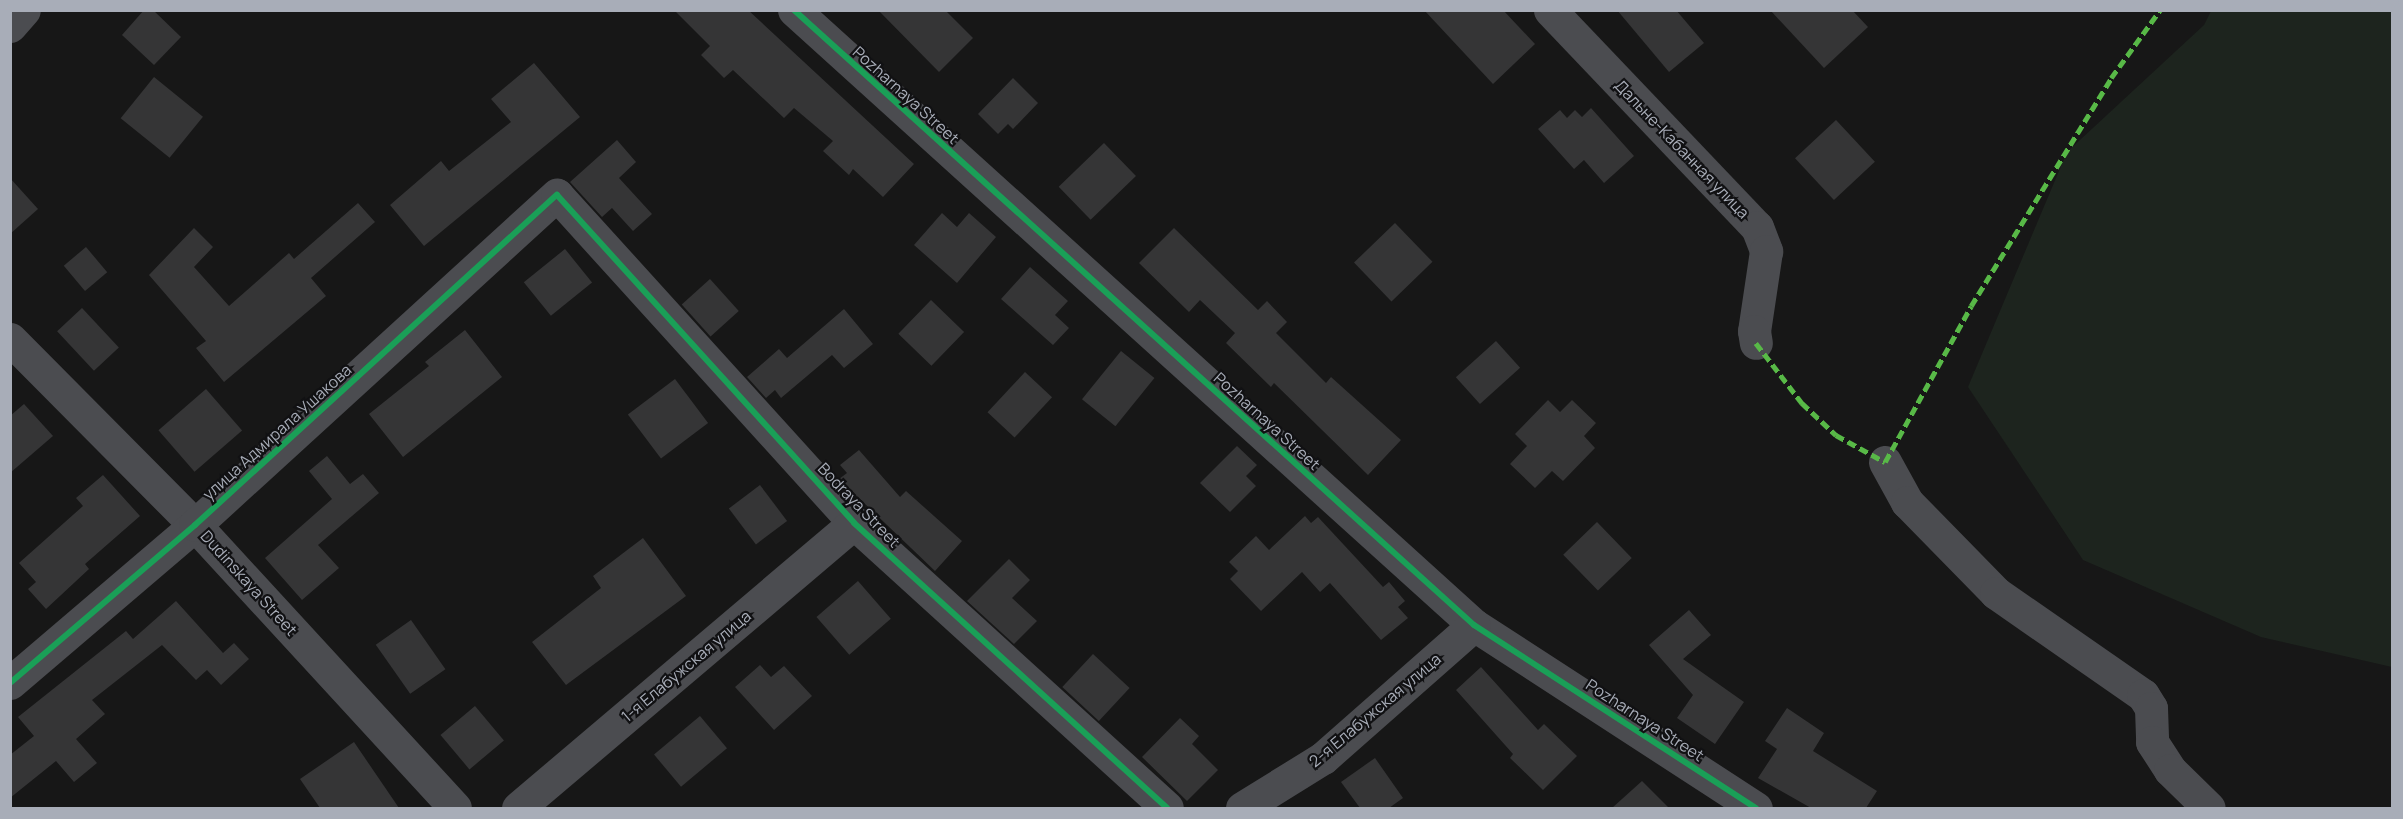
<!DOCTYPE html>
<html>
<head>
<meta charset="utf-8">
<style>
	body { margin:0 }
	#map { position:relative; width:2403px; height:819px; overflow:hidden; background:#171717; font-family:Manrope,sans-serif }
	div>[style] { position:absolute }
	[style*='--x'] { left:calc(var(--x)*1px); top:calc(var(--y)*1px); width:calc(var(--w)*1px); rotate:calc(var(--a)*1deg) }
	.green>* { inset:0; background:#1d241e }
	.building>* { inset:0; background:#353536; transform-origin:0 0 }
	.minor>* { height:33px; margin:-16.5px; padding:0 16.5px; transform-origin:16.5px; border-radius:16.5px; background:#4b4c50 }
	.quiet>* { height:4.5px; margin-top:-2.25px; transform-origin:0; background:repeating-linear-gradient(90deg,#58b947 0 9px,transparent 0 13.5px) }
	.cycleway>* { height:6px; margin:-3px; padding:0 3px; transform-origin:3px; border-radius:3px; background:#1a9f57 }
	span { translate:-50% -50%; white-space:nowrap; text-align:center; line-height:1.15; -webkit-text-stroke:4.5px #111113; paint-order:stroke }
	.street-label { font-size:16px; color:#a8adb8 }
	.frame { position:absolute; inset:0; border:12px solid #a8adb8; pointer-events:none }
</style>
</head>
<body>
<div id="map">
	<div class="green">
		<div style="clip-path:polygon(2211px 11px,2392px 11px,2392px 667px,2261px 637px,2083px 560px,1968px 387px,2067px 152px,2204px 25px)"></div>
	</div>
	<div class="building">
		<div style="clip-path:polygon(144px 10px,153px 10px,181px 37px,154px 65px,122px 35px)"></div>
		<div style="clip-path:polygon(674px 10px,748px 10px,914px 164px,883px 197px,853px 169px,849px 175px,823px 151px,833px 141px,794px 108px,784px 118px,733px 70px,724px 78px,701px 55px,710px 46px)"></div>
		<div style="clip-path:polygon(878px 10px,945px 10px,973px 38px,939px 72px)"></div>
		<div style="clip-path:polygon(1424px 10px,1503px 10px,1535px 44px,1493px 84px)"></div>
		<div style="clip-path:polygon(1617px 10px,1676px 10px,1704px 43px,1669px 72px)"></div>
		<div style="clip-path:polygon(1770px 10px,1852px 10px,1868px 27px,1824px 68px)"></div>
		<div style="clip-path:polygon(534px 63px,580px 117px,424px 246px,390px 205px,441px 161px,449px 171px,511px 122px,491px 99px)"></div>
		<div style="left:154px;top:77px;width:63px;height:53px;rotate:39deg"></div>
		<div style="clip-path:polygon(1013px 78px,1038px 103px,1013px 129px,1008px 124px,998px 134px,978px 114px)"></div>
		<div style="clip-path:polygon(1591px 108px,1634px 156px,1604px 183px,1584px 160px,1574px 169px,1538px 129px,1560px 110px,1567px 118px,1575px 110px,1582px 117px)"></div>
		<div style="left:1836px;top:120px;width:57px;height:56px;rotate:47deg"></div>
		<div style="clip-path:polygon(617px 140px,636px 162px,619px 178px,652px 214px,633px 231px,612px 208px,602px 217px,570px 182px)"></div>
		<div style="left:1104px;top:143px;width:46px;height:63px;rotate:46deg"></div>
		<div style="clip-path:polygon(10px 178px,38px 209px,10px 234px)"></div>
		<div style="clip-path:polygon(358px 203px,375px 222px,311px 278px,326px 296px,224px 382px,196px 348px,206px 341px,149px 275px,194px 228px,213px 247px,194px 267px,229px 306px,289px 253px,294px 259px)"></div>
		<div style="clip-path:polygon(942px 213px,957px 227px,969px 213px,996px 237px,957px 283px,914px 245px)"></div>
		<div style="left:1395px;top:223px;width:54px;height:57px;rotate:46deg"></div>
		<div style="clip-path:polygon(1174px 228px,1258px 310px,1267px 301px,1287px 322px,1276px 333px,1326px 383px,1331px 377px,1401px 440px,1368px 475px,1274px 383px,1271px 387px,1226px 343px,1235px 333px,1200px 300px,1189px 312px,1139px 263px)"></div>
		<div style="left:86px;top:247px;width:33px;height:29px;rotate:50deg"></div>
		<div style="left:565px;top:249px;width:43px;height:53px;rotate:51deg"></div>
		<div style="clip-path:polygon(1030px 267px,1068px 301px,1055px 315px,1069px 328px,1053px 345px,1001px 299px)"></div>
		<div style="left:710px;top:279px;width:43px;height:38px;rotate:48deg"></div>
		<div style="left:931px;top:300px;width:46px;height:47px;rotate:44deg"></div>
		<div style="left:82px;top:308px;width:54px;height:34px;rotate:47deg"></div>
		<div style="clip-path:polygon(844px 309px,873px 344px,844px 368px,832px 355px,781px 398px,775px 390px,766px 398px,747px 377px,779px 349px,787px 358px)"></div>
		<div style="clip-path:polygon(465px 330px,502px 377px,403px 457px,369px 414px,429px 366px,425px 362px)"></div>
		<div style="left:1496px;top:341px;width:36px;height:54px;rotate:48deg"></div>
		<div style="left:1121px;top:351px;width:43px;height:62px;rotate:39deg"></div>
		<div style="left:1025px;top:372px;width:37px;height:55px;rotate:43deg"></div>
		<div style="left:675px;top:379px;width:55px;height:59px;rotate:53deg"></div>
		<div style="left:206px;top:389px;width:55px;height:63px;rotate:49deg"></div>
		<div style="clip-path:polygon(1548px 400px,1560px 412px,1572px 400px,1596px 423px,1584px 436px,1595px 448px,1563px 481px,1552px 471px,1535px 488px,1510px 464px,1527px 446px,1515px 434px)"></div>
		<div style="clip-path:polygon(24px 404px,53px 436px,10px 473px,10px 416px)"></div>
		<div style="clip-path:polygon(1237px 446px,1257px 465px,1246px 476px,1256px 486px,1230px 512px,1200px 483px)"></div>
		<div style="clip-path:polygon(859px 450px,900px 497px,906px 491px,962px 541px,935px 571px,839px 479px,847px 473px,840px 465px)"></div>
		<div style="clip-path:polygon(327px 456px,350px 484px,363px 474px,379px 493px,318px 545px,339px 568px,302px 600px,265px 558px,332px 499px,309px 471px)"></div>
		<div style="clip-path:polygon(103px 475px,140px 516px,85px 564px,89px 569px,46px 609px,28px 589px,36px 582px,19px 563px,83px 506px,76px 498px)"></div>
		<div style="left:760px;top:485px;width:45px;height:39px;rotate:53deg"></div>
		<div style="clip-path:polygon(1305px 516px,1311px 523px,1318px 517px,1383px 587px,1389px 582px,1405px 601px,1398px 607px,1408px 618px,1381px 640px,1330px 583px,1320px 592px,1302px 572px,1261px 611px,1230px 579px,1238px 571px,1229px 562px,1256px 536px,1269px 550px)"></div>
		<div style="left:1597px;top:522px;width:50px;height:47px;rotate:46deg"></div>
		<div style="clip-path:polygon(643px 538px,686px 596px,566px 685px,532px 642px,601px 588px,593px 576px)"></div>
		<div style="clip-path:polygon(1009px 559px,1030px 580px,1012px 598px,1037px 621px,1014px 644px,967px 601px)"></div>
		<div style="left:858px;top:581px;width:50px;height:55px;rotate:49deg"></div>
		<div style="clip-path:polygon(176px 601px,223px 653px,234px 643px,249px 659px,221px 685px,207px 670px,196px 680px,162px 645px,92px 700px,105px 714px,76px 739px,97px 763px,74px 782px,56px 761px,10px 798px,10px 755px,34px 736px,18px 717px,126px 631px,133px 639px)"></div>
		<div style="clip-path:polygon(1689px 610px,1711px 635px,1683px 659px,1744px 702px,1715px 744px,1677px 718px,1693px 695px,1649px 645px)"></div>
		<div style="left:411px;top:620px;width:60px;height:43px;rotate:55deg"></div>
		<div style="left:1093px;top:654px;width:50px;height:45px;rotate:43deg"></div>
		<div style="clip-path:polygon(760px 665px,771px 677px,784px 666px,812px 696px,774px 730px,735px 687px)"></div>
		<div style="clip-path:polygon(1481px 667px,1538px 730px,1544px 724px,1577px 756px,1543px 790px,1510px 758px,1513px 754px,1456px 690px)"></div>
		<div style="left:475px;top:706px;width:45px;height:45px;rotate:50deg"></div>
		<div style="clip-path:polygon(1787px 708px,1824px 733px,1813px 751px,1877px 791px,1866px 808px,1811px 808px,1758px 778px,1777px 749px,1765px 741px)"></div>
		<div style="left:700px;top:716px;width:42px;height:60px;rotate:50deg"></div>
		<div style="clip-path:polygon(1180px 718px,1199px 736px,1192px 744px,1218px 770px,1187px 801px,1142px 757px)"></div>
		<div style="clip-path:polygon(354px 742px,399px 808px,320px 808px,300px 779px)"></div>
		<div style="clip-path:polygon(1375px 758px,1403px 798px,1389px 808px,1360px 808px,1341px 782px)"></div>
		<div style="clip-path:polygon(1642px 781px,1669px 808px,1612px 808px)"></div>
	</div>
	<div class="minor">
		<div style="--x:794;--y:10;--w:917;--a:42.13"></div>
		<div style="--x:1474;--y:625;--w:336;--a:33"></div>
		<div style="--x:1550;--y:10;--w:300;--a:46.4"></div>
		<div style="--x:1757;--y:227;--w:26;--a:69"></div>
		<div style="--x:1766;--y:251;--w:81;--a:98.5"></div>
		<div style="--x:1754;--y:331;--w:12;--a:81"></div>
		<div style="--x:10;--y:26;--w:21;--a:-49"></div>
		<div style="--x:10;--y:339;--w:262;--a:45.2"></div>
		<div style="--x:195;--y:525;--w:384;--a:47.4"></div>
		<div style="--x:1885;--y:462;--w:46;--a:61.2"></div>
		<div style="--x:1907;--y:502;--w:127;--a:45.6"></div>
		<div style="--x:1996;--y:593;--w:179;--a:34.8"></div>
		<div style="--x:2143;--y:695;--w:15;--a:58"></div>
		<div style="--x:2151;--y:708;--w:34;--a:88"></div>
		<div style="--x:2152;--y:742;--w:33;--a:57"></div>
		<div style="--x:2170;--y:770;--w:54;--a:44.3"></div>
		<div style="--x:10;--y:683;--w:243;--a:-40.5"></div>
		<div style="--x:195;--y:525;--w:490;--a:-42.4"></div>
		<div style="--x:557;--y:195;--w:442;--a:47.8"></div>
		<div style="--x:854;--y:523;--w:423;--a:42.3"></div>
		<div style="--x:518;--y:808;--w:441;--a:-40.3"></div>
		<div style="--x:1242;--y:808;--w:95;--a:-31.7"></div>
		<div style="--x:1323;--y:758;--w:201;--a:-41.4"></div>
	</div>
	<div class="quiet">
		<div style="--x:1756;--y:343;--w:76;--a:52.5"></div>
		<div style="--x:1802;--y:403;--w:47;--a:43.3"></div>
		<div style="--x:1836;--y:435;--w:56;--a:28.9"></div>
		<div style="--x:1885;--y:462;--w:178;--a:-61.1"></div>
		<div style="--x:1971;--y:306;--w:268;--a:-58.4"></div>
		<div style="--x:2111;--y:78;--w:84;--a:-54.2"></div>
	</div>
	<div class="cycleway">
		<div style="--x:794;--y:10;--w:917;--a:42.13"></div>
		<div style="--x:1474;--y:625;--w:336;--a:33"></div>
		<div style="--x:10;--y:683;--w:243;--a:-40.5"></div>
		<div style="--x:195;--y:525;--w:490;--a:-42.4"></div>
		<div style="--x:557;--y:195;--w:442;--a:47.8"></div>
		<div style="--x:854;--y:523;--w:423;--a:42.3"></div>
	</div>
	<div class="street-label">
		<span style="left:906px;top:95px;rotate:42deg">Pozharnaya Street</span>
		<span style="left:1682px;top:149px;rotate:46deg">Дальне-Кабанная улица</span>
		<span style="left:1267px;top:421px;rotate:42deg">Pozharnaya Street</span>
		<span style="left:277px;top:432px;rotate:-42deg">улица Адмирала Ушакова</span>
		<span style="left:859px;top:505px;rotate:46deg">Bodraya Street</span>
		<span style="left:249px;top:583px;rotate:48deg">Dudinskaya Street</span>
		<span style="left:686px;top:666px;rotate:-40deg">1-я Елабужская улица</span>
		<span style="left:1375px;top:710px;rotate:-40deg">2-я Елабужская улица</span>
		<span style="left:1645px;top:720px;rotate:33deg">Pozharnaya Street</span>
	</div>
	<div class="frame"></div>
</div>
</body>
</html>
